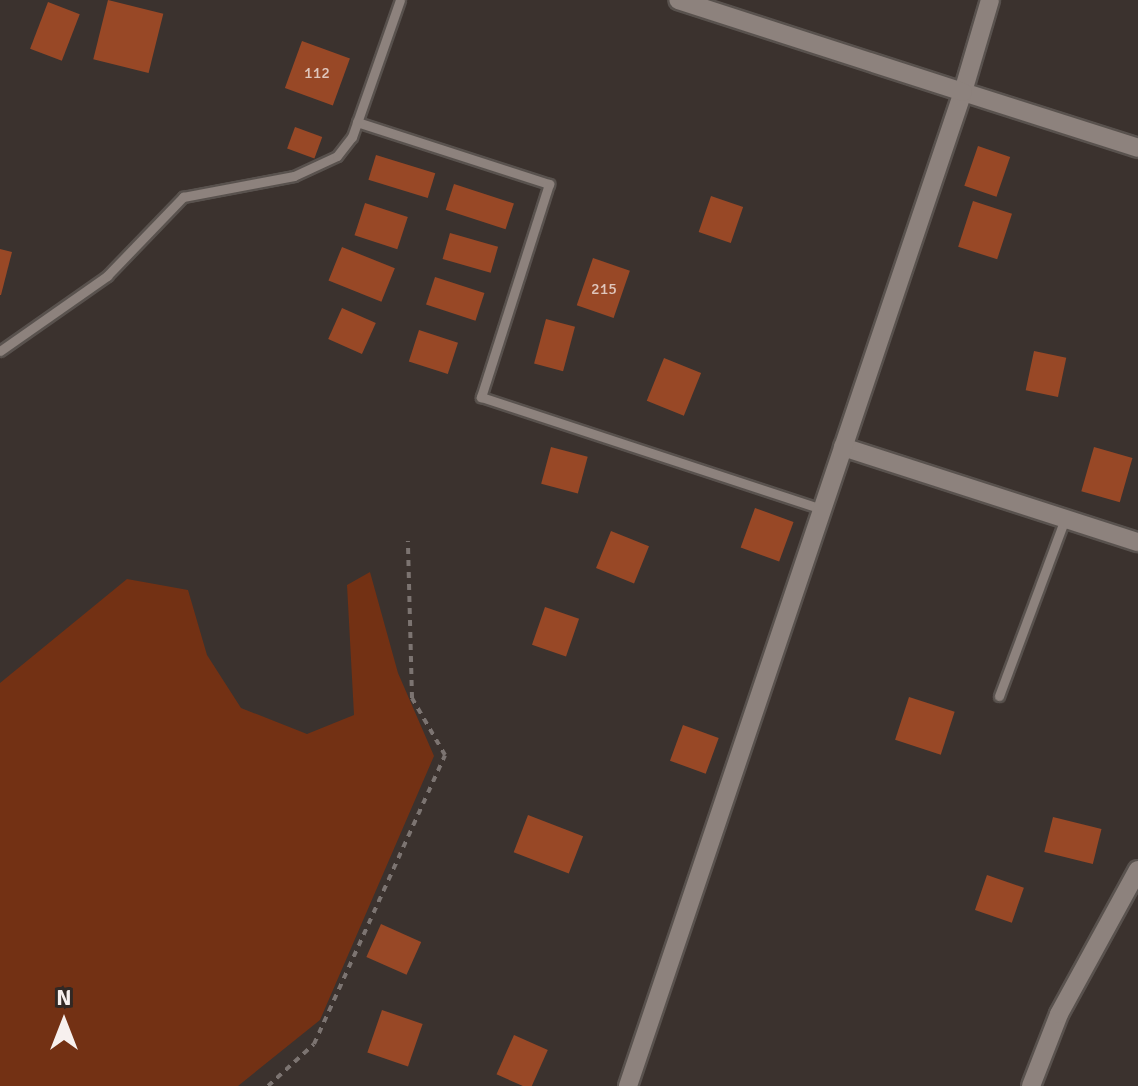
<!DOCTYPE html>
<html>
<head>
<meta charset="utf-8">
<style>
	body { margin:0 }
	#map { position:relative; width:1138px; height:1086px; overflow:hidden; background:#3b322e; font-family:Signika,sans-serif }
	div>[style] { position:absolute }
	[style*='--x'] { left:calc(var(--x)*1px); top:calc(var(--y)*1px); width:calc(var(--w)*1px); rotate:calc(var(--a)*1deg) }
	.green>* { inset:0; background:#733114 }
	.building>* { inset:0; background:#984826; transform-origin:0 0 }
	.path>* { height:4px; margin-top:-2px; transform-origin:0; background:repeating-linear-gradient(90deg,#7c7471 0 6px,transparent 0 12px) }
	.roads { filter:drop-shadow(2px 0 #59524e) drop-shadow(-2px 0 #59524e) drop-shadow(0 2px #59524e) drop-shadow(0 -2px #59524e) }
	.service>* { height:9px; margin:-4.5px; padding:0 4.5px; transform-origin:4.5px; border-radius:4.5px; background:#8d827d }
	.minor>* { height:18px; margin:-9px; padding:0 9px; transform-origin:9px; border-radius:9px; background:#8d827d }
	span { translate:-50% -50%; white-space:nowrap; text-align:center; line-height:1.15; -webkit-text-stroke:7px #312824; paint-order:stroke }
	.number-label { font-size:16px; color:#dfc6bc }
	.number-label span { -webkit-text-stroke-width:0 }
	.north { position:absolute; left:24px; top:982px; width:80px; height:80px; -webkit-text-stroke:6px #312824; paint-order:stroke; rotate:0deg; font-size:22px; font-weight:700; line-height:32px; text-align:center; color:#f7f0ee }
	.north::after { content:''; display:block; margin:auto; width:28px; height:36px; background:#f7f0ee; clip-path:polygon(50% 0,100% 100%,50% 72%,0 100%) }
</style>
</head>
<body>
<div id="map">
	<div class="green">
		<div style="clip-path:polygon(370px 572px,398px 673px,434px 756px,320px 1020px,238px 1086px,0 1086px,0 683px,127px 579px,188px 590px,207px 655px,241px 708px,307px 734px,354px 715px,347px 585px)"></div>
	</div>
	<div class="building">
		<div style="left:108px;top:0;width:57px;height:61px;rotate:14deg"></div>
		<div style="left:48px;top:2px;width:34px;height:50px;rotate:21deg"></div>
		<div style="left:302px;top:41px;width:51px;height:50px;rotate:20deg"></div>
		<div style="left:295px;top:127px;width:29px;height:23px;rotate:20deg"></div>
		<div style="left:978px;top:146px;width:34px;height:42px;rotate:19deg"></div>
		<div style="left:376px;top:155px;width:62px;height:26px;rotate:17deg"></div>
		<div style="left:454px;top:184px;width:63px;height:27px;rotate:18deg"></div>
		<div style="left:711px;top:196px;width:34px;height:38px;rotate:19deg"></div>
		<div style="left:973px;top:201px;width:41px;height:48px;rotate:18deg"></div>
		<div style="left:365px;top:203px;width:45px;height:34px;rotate:18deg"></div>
		<div style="left:450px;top:233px;width:50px;height:27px;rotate:16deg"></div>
		<div style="left:342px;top:247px;width:57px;height:36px;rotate:22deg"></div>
		<div style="clip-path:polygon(0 249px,12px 252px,1px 295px,0 295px)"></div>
		<div style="left:593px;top:258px;width:39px;height:50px;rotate:19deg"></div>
		<div style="left:435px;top:277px;width:52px;height:29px;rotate:18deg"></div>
		<div style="left:342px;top:308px;width:37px;height:34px;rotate:24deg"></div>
		<div style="left:546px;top:319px;width:30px;height:46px;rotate:15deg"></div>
		<div style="left:419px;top:330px;width:41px;height:33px;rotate:18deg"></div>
		<div style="left:1034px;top:351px;width:33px;height:40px;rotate:12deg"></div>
		<div style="left:664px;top:358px;width:40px;height:46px;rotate:22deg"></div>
		<div style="left:551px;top:447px;width:38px;height:38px;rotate:15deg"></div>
		<div style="left:1094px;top:447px;width:40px;height:46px;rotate:16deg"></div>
		<div style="left:755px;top:508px;width:41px;height:42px;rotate:20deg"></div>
		<div style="left:611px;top:531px;width:41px;height:40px;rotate:22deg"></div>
		<div style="left:545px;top:607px;width:36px;height:40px;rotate:19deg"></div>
		<div style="left:909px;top:697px;width:48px;height:45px;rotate:18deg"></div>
		<div style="left:683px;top:725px;width:38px;height:38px;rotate:20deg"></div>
		<div style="left:528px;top:815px;width:59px;height:40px;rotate:21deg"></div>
		<div style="left:1053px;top:817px;width:50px;height:36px;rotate:14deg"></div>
		<div style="left:987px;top:875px;width:39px;height:37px;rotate:19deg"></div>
		<div style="left:381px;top:924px;width:44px;height:36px;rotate:24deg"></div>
		<div style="left:382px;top:1010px;width:43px;height:45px;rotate:19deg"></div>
		<div style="left:514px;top:1035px;width:37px;height:43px;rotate:24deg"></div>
	</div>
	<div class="path">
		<div style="--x:268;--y:1086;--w:62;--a:-42.4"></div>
		<div style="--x:314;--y:1044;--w:317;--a:-65.6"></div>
		<div style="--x:445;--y:755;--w:66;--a:-120.1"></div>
		<div style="--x:412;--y:698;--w:157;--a:-91.5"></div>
	</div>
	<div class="roads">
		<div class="service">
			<div style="--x:357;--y:122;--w:202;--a:17.9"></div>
			<div style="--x:549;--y:184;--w:224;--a:107.7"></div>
			<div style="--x:481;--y:397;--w:359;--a:18.2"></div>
			<div style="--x:0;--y:351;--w:131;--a:-35"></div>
			<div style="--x:107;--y:276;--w:110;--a:-46.1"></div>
			<div style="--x:183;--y:197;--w:113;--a:-10.7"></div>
			<div style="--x:294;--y:176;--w:47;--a:-24.9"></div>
			<div style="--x:337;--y:156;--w:24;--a:-52"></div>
			<div style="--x:352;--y:137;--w:145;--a:-70.7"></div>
			<div style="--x:999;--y:696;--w:189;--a:-69.6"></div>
		</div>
		<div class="minor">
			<div style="--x:990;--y:0;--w:96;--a:106.4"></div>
			<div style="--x:963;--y:92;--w:184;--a:17.7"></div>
			<div style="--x:843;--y:447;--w:310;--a:17.9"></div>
			<div style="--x:628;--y:1086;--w:1049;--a:-71.38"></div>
			<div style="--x:963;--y:92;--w:299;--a:-162.1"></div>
			<div style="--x:1031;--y:1086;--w:77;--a:-68.7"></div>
			<div style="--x:1059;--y:1014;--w:164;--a:-61.3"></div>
		</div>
	</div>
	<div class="number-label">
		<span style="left:317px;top:73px">112</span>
		<span style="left:604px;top:289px">215</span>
	</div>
	<div class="north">N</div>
</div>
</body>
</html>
